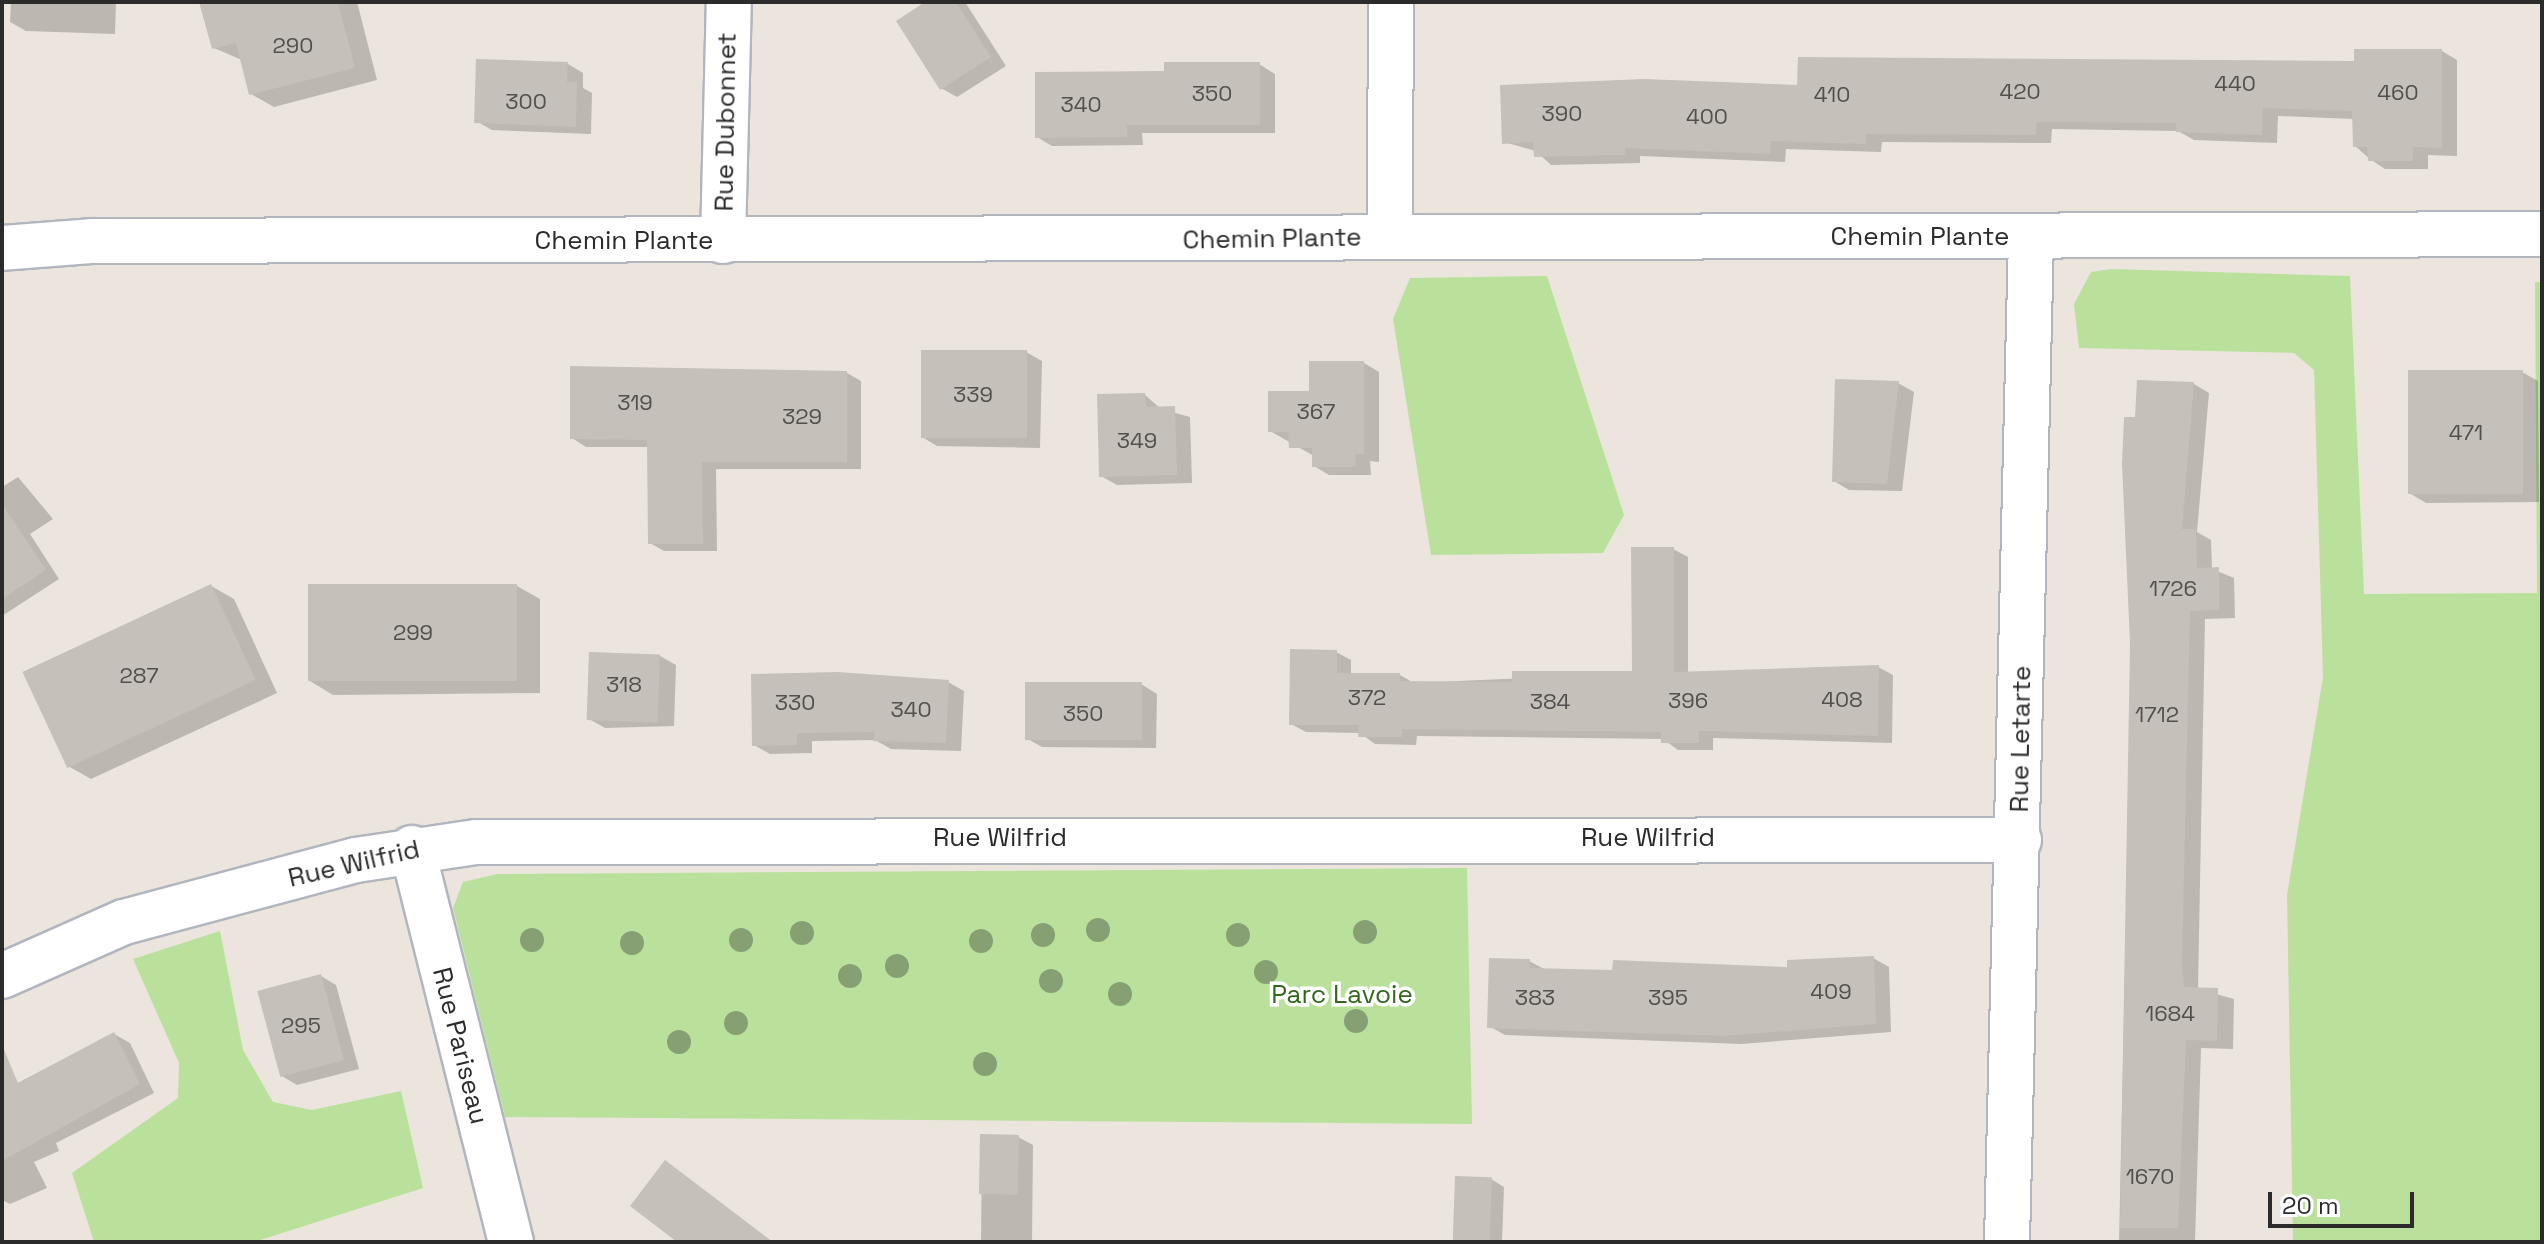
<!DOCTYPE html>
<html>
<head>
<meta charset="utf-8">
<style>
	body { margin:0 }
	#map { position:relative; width:2544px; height:1244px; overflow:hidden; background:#ece5de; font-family:"Space Grotesk",sans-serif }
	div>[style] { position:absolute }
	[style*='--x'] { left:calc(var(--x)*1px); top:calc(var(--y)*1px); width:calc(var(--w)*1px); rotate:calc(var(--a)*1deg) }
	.green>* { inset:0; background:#b9e19c }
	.shadow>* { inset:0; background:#0003 }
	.building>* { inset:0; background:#c5c0b9; transform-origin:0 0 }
	.roads { filter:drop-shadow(2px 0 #b1b5be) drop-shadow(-2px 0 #b1b5be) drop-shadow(0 2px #b1b5be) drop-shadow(0 -2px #b1b5be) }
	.minor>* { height:44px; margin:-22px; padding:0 22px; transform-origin:22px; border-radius:22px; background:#fff }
	.trees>* { width:24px; height:24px; margin:-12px; border-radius:50%; background:#86a074 }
	span { translate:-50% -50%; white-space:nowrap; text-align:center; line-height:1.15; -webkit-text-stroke:7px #fff; paint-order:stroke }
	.number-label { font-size:22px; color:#52504e }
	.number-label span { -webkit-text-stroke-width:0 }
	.street-label { font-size:26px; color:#2b2b2b }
	.park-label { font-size:26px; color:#32671d }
	.frame { position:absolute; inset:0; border:4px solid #2b2b2b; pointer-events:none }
	.scale { position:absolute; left:2268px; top:1192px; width:146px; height:36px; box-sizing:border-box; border:4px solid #2b2b2b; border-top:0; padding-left:10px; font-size:24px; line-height:28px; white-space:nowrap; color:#2b2b2b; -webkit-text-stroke:6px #fff; paint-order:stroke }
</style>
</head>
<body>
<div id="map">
	<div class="green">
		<div style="clip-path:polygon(2111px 269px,2350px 276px,2364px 594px,2537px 593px,2535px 282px,2542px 282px,2542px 1242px,2293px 1242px,2287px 895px,2323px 677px,2314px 370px,2294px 353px,2079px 348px,2074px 304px,2091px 272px)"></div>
		<div style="clip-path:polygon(1547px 276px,1624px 515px,1603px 553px,1431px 555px,1393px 319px,1410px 278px)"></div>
		<div style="clip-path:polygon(1467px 868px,1472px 1124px,505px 1117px,453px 908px,463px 882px,497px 874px)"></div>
		<div style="clip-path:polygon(220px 931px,243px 1050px,273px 1102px,312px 1110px,401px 1091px,423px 1188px,254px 1242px,94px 1242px,72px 1173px,178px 1098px,179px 1063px,133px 959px)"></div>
	</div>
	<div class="shadow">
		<div style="clip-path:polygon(11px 2px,116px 2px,115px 34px,26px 31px,10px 22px)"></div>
		<div style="clip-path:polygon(202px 2px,357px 2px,377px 80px,274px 107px,251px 94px,242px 60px,214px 48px)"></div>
		<div style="clip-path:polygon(929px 2px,965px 2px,1006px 66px,957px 97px,941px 88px)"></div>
		<div style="clip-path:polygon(2442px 51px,2457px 60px,2457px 156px,2428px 155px,2428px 169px,2385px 169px,2370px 159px,2355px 146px,2354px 119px,2278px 116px,2277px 143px,2194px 140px,2178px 131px,2052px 129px,2051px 143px,1882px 142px,1881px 152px,1786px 149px,1785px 162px,1640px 156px,1640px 163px,1551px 165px,1536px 151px,1504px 142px,1799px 87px,2356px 63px)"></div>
		<div style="clip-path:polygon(568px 64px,583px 73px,583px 88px,592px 93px,591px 134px,492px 130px,476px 121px)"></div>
		<div style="clip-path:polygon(1259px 64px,1275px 74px,1275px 133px,1142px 133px,1143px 145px,1052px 146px,1037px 137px,1166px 73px)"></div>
		<div style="clip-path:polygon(1026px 352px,1042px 361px,1040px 448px,937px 446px,922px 437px)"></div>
		<div style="clip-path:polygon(1364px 363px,1379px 372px,1379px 462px,1370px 461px,1371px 475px,1329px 475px,1314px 466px,1314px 456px,1270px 431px,1311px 393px)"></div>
		<div style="clip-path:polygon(2522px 372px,2538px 381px,2539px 502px,2426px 503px,2411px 494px)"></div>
		<div style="clip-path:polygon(847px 373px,861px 381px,861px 469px,716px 469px,717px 551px,664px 551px,650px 543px,649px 447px,586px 447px,572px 438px)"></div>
		<div style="clip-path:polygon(1898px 383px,1914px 392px,1902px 491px,1849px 490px,1834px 481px)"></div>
		<div style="clip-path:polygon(2194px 384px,2209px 393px,2197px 532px,2211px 540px,2212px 569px,2234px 578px,2235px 618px,2205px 619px,2198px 989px,2234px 999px,2233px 1049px,2201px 1048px,2195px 1242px,2119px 1242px,2137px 419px)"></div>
		<div style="clip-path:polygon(1145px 395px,1161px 409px,1190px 417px,1192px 483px,1117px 485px,1101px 476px)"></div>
		<div style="clip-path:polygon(18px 477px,53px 519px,30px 534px,59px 579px,2px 616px,2px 487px)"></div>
		<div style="clip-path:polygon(1673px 549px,1688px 557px,1688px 674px,1878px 667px,1893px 675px,1892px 743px,1713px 738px,1713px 750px,1678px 750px,1663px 739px,1417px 736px,1416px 745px,1375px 744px,1360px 733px,1306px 732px,1291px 724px,1336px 652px,1351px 660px,1351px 675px,1400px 675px,1414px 683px,1634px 673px)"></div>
		<div style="clip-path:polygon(211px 586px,234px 599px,277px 693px,91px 779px,68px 766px)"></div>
		<div style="clip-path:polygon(517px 586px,540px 599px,540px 693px,333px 695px,310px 681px)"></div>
		<div style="clip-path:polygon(660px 656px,676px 665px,674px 726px,605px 728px,589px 719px)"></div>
		<div style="clip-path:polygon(948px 682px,964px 691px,961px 751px,891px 749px,875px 740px,812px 741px,812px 753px,770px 754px,754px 745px)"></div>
		<div style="clip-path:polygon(1141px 684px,1157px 694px,1156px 748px,1042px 747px,1026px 738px)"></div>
		<div style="clip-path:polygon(1873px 958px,1889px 967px,1891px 1032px,1741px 1044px,1505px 1035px,1489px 1026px,1529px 961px,1546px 970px,1614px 972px,1789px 969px)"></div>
		<div style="clip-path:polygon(321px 976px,336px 985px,359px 1069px,297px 1085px,282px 1076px)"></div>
		<div style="clip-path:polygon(114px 1034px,130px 1043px,154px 1093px,56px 1143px,59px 1151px,34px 1162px,47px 1188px,10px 1204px,2px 1200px,2px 1091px)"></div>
		<div style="clip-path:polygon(982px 1136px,1018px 1137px,1033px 1145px,1032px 1242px,981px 1242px)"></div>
		<div style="clip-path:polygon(1491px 1179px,1504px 1187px,1502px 1242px,1454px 1242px)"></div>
	</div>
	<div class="building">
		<div style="clip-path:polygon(199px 2px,338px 2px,355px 68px,249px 95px,236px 43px,212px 49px)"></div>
		<div style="clip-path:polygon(925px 2px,956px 2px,991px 57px,940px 90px,896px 21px)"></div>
		<div style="clip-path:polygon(2354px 49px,2442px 49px,2442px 148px,2413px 147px,2413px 161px,2368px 161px,2367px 147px,2353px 147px,2352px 111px,2263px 108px,2262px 135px,2176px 132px,2176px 123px,2037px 122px,2036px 135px,1866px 134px,1866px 144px,1771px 141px,1770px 154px,1625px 148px,1625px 155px,1534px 157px,1533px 142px,1502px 144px,1500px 85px,1644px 79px,1797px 85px,1798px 57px,2354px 61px)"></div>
		<div style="clip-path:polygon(476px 59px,568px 62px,567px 82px,577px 82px,576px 127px,474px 123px)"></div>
		<div style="clip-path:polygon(1164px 62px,1260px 62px,1260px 125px,1127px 125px,1127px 137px,1035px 138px,1035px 72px,1164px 71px)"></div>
		<div style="left:921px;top:350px;width:106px;height:88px"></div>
		<div style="clip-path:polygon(1309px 361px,1364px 361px,1364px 454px,1355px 454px,1356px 467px,1312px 467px,1312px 448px,1289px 448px,1288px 432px,1268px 432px,1268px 391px,1309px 391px)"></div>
		<div style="clip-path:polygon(570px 366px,847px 371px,847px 462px,702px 462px,703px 544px,648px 544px,647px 440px,570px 439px)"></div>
		<div style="left:2523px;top:370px;width:124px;height:115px;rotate:90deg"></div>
		<div style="clip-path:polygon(1835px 379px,1899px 381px,1887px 484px,1832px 482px)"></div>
		<div style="clip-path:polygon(2137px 380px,2194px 382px,2182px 529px,2196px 529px,2197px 568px,2219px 567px,2219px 610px,2190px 611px,2182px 963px,2184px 987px,2218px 988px,2217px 1041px,2186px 1040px,2178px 1228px,2120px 1228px,2130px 643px,2122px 464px,2124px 417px,2135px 417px)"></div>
		<div style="clip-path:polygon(1145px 393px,1146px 407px,1175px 406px,1177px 475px,1099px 477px,1097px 394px)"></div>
		<div style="clip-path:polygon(2px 504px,46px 570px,2px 599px)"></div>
		<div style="clip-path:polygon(1631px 547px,1674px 547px,1674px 672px,1879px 665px,1878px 736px,1699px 731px,1699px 743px,1661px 743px,1661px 732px,1402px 729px,1402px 737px,1358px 737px,1359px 725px,1289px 725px,1290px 649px,1337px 650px,1337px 673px,1400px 673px,1400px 681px,1512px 682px,1512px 671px,1632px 671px)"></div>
		<div style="left:211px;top:584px;width:106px;height:208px;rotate:65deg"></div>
		<div style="left:517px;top:584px;width:97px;height:209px;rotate:90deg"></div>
		<div style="left:589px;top:652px;width:71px;height:68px;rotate:2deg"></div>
		<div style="clip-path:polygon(838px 672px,949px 680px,946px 743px,873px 741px,874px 732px,797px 733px,797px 745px,752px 746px,751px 674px)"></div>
		<div style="left:1025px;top:682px;width:117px;height:58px"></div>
		<div style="clip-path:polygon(1874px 956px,1876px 1024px,1724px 1036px,1487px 1028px,1489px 958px,1530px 959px,1530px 968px,1612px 970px,1613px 960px,1787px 967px,1787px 960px)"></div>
		<div style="left:321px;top:974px;width:89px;height:66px;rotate:75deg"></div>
		<div style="clip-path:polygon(114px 1032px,140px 1084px,2px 1161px,2px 1045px,18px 1083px)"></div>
		<div style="left:980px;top:1134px;width:39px;height:60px;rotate:1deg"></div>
		<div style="clip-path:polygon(665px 1160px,773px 1242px,677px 1242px,630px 1206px)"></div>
		<div style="left:1455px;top:1176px;width:37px;height:66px;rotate:2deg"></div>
	</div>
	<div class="roads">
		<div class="minor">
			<div style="--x:1390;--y:237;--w:235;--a:-89.8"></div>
			<div style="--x:723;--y:241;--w:239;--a:-88.6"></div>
			<div style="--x:2;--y:248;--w:90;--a:-4.4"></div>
			<div style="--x:92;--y:241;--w:2450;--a:-0.16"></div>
			<div style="--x:412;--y:848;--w:406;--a:75.9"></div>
			<div style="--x:2;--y:976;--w:133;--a:-23.9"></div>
			<div style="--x:124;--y:922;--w:240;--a:-15"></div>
			<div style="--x:356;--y:860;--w:121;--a:-8.5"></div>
			<div style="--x:476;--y:842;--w:1543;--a:-0.07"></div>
			<div style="--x:2007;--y:1242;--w:1006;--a:-88.63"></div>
		</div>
	</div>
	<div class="trees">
		<div style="left:1098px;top:930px"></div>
		<div style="left:1365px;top:932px"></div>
		<div style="left:802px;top:933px"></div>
		<div style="left:1043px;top:935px"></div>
		<div style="left:1238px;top:935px"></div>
		<div style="left:532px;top:940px"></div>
		<div style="left:741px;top:940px"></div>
		<div style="left:981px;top:941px"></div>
		<div style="left:632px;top:943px"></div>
		<div style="left:897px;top:966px"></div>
		<div style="left:1266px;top:972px"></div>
		<div style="left:850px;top:976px"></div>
		<div style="left:1051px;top:981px"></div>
		<div style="left:1120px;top:994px"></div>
		<div style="left:1356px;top:1021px"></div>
		<div style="left:736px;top:1023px"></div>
		<div style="left:679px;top:1042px"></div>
		<div style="left:985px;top:1064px"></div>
	</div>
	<div class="number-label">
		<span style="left:293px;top:46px">290</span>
		<span style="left:2235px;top:84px">440</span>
		<span style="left:2020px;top:92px">420</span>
		<span style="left:2398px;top:93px">460</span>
		<span style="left:1212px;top:94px">350</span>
		<span style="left:1832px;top:95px">410</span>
		<span style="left:526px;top:102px">300</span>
		<span style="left:1081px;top:105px">340</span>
		<span style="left:1562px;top:114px">390</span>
		<span style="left:1707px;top:117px">400</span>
		<span style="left:973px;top:395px">339</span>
		<span style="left:635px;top:403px">319</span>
		<span style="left:1316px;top:412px">367</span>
		<span style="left:802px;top:417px">329</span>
		<span style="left:2466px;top:433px">471</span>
		<span style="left:1137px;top:441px">349</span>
		<span style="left:2173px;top:589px">1726</span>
		<span style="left:413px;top:633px">299</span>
		<span style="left:139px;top:676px">287</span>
		<span style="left:624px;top:685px">318</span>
		<span style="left:1367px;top:698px">372</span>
		<span style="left:1842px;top:700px">408</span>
		<span style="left:1688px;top:701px">396</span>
		<span style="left:1550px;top:702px">384</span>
		<span style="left:795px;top:703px">330</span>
		<span style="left:911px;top:710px">340</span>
		<span style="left:1083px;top:714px">350</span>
		<span style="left:2157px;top:715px">1712</span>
		<span style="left:1831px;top:992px">409</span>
		<span style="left:1535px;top:998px">383</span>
		<span style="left:1668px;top:998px">395</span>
		<span style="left:2170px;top:1014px">1684</span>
		<span style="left:301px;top:1026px">295</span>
		<span style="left:2150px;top:1177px">1670</span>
	</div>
	<div class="street-label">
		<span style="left:726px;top:122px;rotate:-89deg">Rue Dubonnet</span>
		<span style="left:1920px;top:237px">Chemin Plante</span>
		<span style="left:1272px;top:239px;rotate:-1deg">Chemin Plante</span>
		<span style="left:624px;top:241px">Chemin Plante</span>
		<span style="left:2021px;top:739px;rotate:-89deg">Rue Letarte</span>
		<span style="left:1000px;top:838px">Rue Wilfrid</span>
		<span style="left:1648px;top:838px">Rue Wilfrid</span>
		<span style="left:354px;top:864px;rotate:-13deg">Rue Wilfrid</span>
		<span style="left:460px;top:1046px;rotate:76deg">Rue Pariseau</span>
	</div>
	<div class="park-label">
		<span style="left:1342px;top:995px">Parc Lavoie</span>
	</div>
	<div class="frame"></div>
	<div class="scale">20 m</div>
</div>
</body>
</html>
